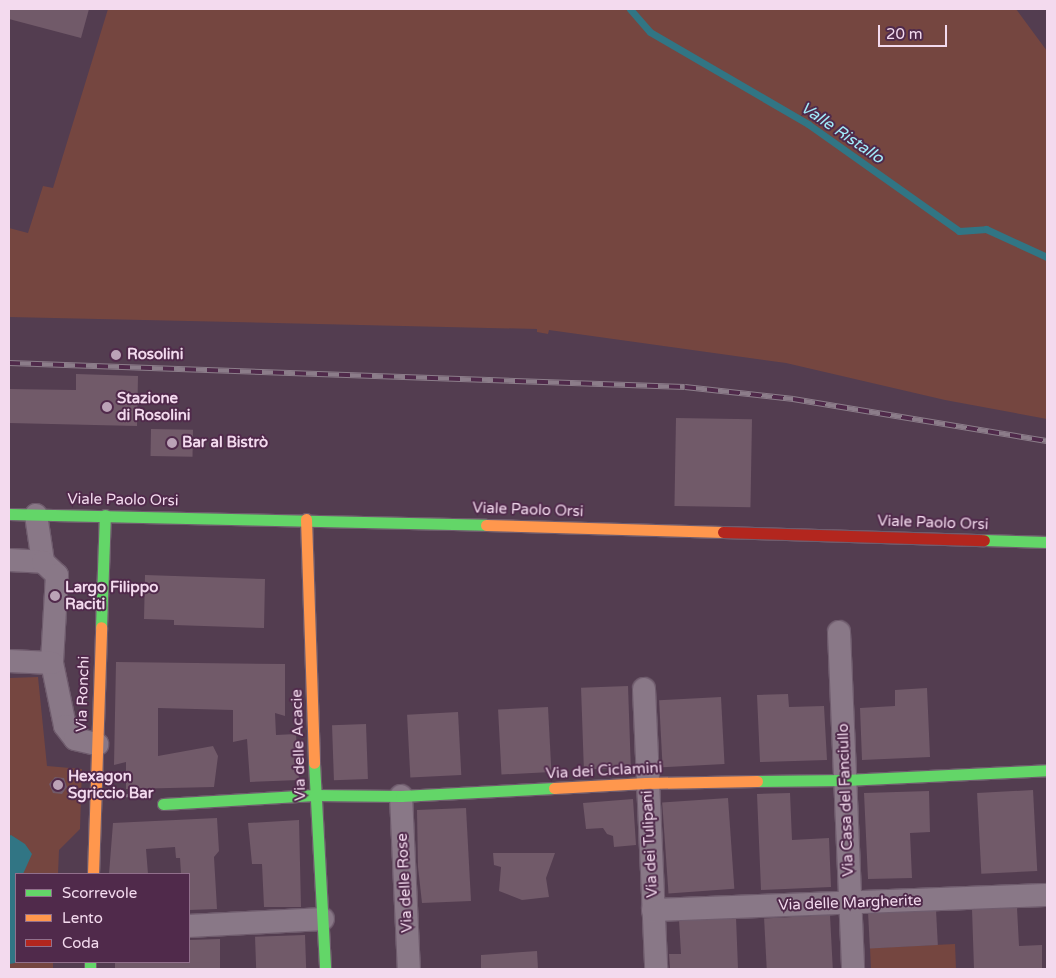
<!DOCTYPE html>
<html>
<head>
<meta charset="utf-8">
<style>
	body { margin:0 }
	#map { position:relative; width:1056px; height:978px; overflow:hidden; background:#533d50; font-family:"Varela Round",sans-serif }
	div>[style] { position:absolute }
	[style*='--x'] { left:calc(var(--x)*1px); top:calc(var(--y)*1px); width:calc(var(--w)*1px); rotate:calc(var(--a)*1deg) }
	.green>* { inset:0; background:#754640 }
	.water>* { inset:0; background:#317584 }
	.stream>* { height:7px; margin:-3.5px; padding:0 3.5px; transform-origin:3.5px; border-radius:3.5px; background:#317584 }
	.building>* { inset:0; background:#715a69; transform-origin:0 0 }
	.path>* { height:3px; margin-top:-1.5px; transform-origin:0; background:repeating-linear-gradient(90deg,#897987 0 4px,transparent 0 6.5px) }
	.roads { filter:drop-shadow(1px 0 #6f5c6d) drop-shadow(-1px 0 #6f5c6d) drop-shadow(0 1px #6f5c6d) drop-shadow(0 -1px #6f5c6d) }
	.street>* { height:22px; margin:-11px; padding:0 11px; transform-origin:11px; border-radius:11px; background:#897887 }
	.fast>* { height:11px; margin:-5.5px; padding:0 5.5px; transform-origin:5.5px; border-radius:5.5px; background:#63d668 }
	.slow>* { height:11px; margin:-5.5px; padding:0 5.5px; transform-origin:5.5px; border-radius:5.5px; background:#ff974d }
	.jam>* { height:11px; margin:-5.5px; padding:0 5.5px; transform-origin:5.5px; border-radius:5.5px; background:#b3261e }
	.rail>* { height:5.5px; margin-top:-2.75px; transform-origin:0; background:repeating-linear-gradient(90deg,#502a4b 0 11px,#8c7d8a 0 22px); box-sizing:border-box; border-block:1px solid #8c7d8a }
	.dots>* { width:14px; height:14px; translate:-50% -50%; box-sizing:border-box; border:2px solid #502a4b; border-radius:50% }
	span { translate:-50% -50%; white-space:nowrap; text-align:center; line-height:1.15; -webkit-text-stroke:4px #502a4b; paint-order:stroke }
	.poi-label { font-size:15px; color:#f3daee; font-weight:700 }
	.left { translate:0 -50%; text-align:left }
	.street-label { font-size:15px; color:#f3daee }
	.water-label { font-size:16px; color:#a1ebfa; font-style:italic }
	.frame { position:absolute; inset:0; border:10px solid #f3daee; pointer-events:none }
	.legend { position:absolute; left:15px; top:873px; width:175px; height:90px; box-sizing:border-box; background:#502a4b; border:1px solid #91708c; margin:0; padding:6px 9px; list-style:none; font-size:15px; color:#f3daee }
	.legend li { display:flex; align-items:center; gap:10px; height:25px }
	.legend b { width:25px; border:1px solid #91708c }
	.scale { position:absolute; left:878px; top:25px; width:69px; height:22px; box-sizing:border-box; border:2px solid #f3daee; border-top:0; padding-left:6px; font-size:15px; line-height:18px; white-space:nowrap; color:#f3daee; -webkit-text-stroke:4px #502a4b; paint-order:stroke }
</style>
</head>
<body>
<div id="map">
	<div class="green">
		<div style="clip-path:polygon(108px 9px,1016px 9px,1047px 51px,1047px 419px,945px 400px,786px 363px,549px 330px,548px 334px,537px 332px,537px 329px,9px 317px,9px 228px,28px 233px,43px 186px,53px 188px)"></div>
		<div style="clip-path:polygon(38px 677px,47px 766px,82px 769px,80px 829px,59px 850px,58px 874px,16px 874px,16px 962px,53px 962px,53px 969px,9px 969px,9px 678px)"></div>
		<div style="clip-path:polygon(955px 944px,956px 969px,871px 969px,870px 948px)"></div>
	</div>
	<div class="water">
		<div style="clip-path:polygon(11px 835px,25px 844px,32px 854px,23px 874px,16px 874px,16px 962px,21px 962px,9px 964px,9px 836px)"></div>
	</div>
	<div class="stream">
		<div style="--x:630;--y:9;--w:30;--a:49"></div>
		<div style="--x:650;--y:32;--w:183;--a:30.2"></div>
		<div style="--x:808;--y:124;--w:185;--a:35.3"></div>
		<div style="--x:959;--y:231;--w:27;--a:-4"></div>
		<div style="--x:986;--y:229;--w:67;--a:24.7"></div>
	</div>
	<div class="building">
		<div style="clip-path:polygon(9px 9px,89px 9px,81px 38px,9px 19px)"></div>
		<div style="clip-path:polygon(76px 374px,138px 376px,137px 426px,9px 423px,9px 389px,76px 390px)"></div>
		<div style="left:676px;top:418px;width:76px;height:88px;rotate:1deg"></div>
		<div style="left:151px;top:429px;width:42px;height:27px;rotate:1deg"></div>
		<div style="clip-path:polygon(145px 575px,265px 579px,264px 628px,174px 625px,174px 620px,144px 619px)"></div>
		<div style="clip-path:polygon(116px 662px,285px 664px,285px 716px,275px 713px,276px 735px,296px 734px,299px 780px,250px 782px,247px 739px,233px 742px,233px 710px,158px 708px,158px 756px,213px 746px,218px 756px,214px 787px,126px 789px,126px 762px,114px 765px)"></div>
		<div style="left:628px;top:686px;width:82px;height:47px;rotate:88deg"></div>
		<div style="clip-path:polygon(927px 688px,930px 757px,862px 760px,860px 708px,895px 706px,895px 690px)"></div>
		<div style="clip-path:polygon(788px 694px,789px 707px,824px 706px,827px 760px,760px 762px,757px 695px)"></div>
		<div style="left:721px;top:697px;width:67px;height:62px;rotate:87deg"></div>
		<div style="left:548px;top:707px;width:65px;height:50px;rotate:87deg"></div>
		<div style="left:458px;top:712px;width:63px;height:51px;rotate:87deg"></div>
		<div style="left:366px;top:724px;width:55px;height:34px;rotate:88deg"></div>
		<div style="clip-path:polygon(55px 777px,64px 778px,67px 787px,62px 794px,53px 793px,49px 784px)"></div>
		<div style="left:1033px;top:790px;width:81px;height:56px;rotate:87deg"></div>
		<div style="clip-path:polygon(929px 791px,930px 832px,910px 833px,912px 878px,868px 879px,864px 793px)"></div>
		<div style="clip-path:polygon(790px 793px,792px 840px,829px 838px,831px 887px,761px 890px,757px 794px)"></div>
		<div style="left:728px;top:798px;width:91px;height:66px;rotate:86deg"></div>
		<div style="clip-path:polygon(633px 799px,636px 845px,614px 847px,613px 836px,607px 834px,603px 828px,586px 829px,583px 803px)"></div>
		<div style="clip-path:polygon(466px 808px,471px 901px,422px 903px,418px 867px,417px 810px)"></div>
		<div style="clip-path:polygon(217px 818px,219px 851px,214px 857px,217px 909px,189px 910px,189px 874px,181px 874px,180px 858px,176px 858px,175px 847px,146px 849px,148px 874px,109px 874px,113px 823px)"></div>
		<div style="clip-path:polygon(299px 820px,301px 907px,264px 907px,262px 864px,252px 864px,248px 823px)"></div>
		<div style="clip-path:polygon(493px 853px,555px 853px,546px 878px,549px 897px,522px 900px,499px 891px,501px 867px,494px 865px)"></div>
		<div style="clip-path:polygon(1017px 908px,1019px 946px,1042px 945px,1042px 969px,974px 969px,972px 909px)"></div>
		<div style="left:936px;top:910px;width:35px;height:68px;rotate:87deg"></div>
		<div style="left:830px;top:915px;width:54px;height:66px;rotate:87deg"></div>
		<div style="clip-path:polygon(736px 917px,738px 969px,670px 969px,669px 954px,681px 954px,679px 920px)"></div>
		<div style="left:305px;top:935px;width:34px;height:50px;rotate:88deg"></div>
		<div style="clip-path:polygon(220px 939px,220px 969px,115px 969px,115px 962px,189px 962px,189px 940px)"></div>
		<div style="clip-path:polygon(537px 951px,538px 969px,481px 969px,481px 955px)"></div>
	</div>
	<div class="path">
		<div style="--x:119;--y:796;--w:22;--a:-5"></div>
	</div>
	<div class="roads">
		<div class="street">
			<div style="--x:36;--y:515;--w:48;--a:81.5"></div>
			<div style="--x:9;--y:560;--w:34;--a:3"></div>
			<div style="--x:43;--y:562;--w:19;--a:43"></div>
			<div style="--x:57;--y:575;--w:88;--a:93.3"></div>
			<div style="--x:52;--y:663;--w:64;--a:78.3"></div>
			<div style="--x:65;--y:726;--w:16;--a:52"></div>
			<div style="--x:75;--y:739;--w:23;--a:13"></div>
			<div style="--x:839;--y:632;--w:337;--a:87.6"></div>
			<div style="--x:9;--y:661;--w:43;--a:2.7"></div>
			<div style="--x:644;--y:689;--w:280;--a:87.5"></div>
			<div style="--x:401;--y:796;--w:173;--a:87.4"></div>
			<div style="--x:653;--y:910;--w:394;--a:-2.2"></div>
			<div style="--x:189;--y:926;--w:134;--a:-3"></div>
		</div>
		<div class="fast">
			<div style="--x:9;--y:514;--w:477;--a:1.3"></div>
			<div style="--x:984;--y:540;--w:63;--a:1.8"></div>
			<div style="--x:101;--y:627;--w:112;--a:-88"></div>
			<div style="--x:314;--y:763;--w:206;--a:86.9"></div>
			<div style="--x:757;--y:781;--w:88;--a:-0.7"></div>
			<div style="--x:845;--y:780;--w:202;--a:-2.8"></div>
			<div style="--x:163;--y:804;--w:152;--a:-3.4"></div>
			<div style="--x:315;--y:795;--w:86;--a:0.7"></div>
			<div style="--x:401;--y:796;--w:153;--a:-3"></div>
			<div style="--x:90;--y:962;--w:7;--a:90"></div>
		</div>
		<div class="slow">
			<div style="--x:306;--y:519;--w:244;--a:88.1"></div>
			<div style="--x:486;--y:525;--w:237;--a:1.7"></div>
			<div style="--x:554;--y:788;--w:92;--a:-3.1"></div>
			<div style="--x:646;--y:783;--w:111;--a:-1"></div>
			<div style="--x:93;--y:874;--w:247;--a:-88.1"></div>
		</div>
		<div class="jam">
			<div style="--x:723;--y:532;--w:261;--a:1.8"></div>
		</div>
	</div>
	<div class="rail">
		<div style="--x:9;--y:363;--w:676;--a:2.03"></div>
		<div style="--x:685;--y:387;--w:109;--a:6.3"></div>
		<div style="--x:793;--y:399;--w:257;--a:9.4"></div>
	</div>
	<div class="dots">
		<div style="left:116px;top:355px;background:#bba3b7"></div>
		<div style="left:107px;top:407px;background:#bba3b7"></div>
		<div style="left:172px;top:443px;background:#bba3b7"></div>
		<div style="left:55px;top:596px;background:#bba3b7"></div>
		<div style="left:58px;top:785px;background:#bba3b7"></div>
	</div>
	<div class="poi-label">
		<span class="left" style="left:127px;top:355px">Rosolini</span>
		<span class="left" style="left:117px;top:407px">Stazione<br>di Rosolini</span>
		<span class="left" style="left:182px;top:443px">Bar al Bistrò</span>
		<span class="left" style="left:65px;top:596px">Largo Filippo<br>Raciti</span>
		<span class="left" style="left:68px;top:785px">Hexagon<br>Sgriccio Bar</span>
	</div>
	<div class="street-label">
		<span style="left:123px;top:500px;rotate:1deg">Viale Paolo Orsi</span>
		<span style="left:528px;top:510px;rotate:2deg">Viale Paolo Orsi</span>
		<span style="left:933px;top:523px;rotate:2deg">Viale Paolo Orsi</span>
		<span style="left:83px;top:694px;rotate:-88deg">Via Ronchi</span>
		<span style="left:299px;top:745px;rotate:-92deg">Via delle Acacie</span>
		<span style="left:604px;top:771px;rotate:-3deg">Via dei Ciclamini</span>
		<span style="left:846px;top:800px;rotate:-92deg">Via Casa del Fanciullo</span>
		<span style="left:650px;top:844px;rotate:-93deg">Via dei Tulipani</span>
		<span style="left:405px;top:883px;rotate:-93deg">Via delle Rose</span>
		<span style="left:850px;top:903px;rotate:-2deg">Via delle Margherite</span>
	</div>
	<div class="water-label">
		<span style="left:842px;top:133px;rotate:34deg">Valle Ristallo</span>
	</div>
	<div class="frame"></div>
	<ul class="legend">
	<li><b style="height:6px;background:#63d668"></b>Scorrevole</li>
	<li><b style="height:6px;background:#ff974d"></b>Lento</li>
	<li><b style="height:6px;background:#b3261e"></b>Coda</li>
	</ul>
	<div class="scale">20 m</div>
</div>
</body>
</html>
